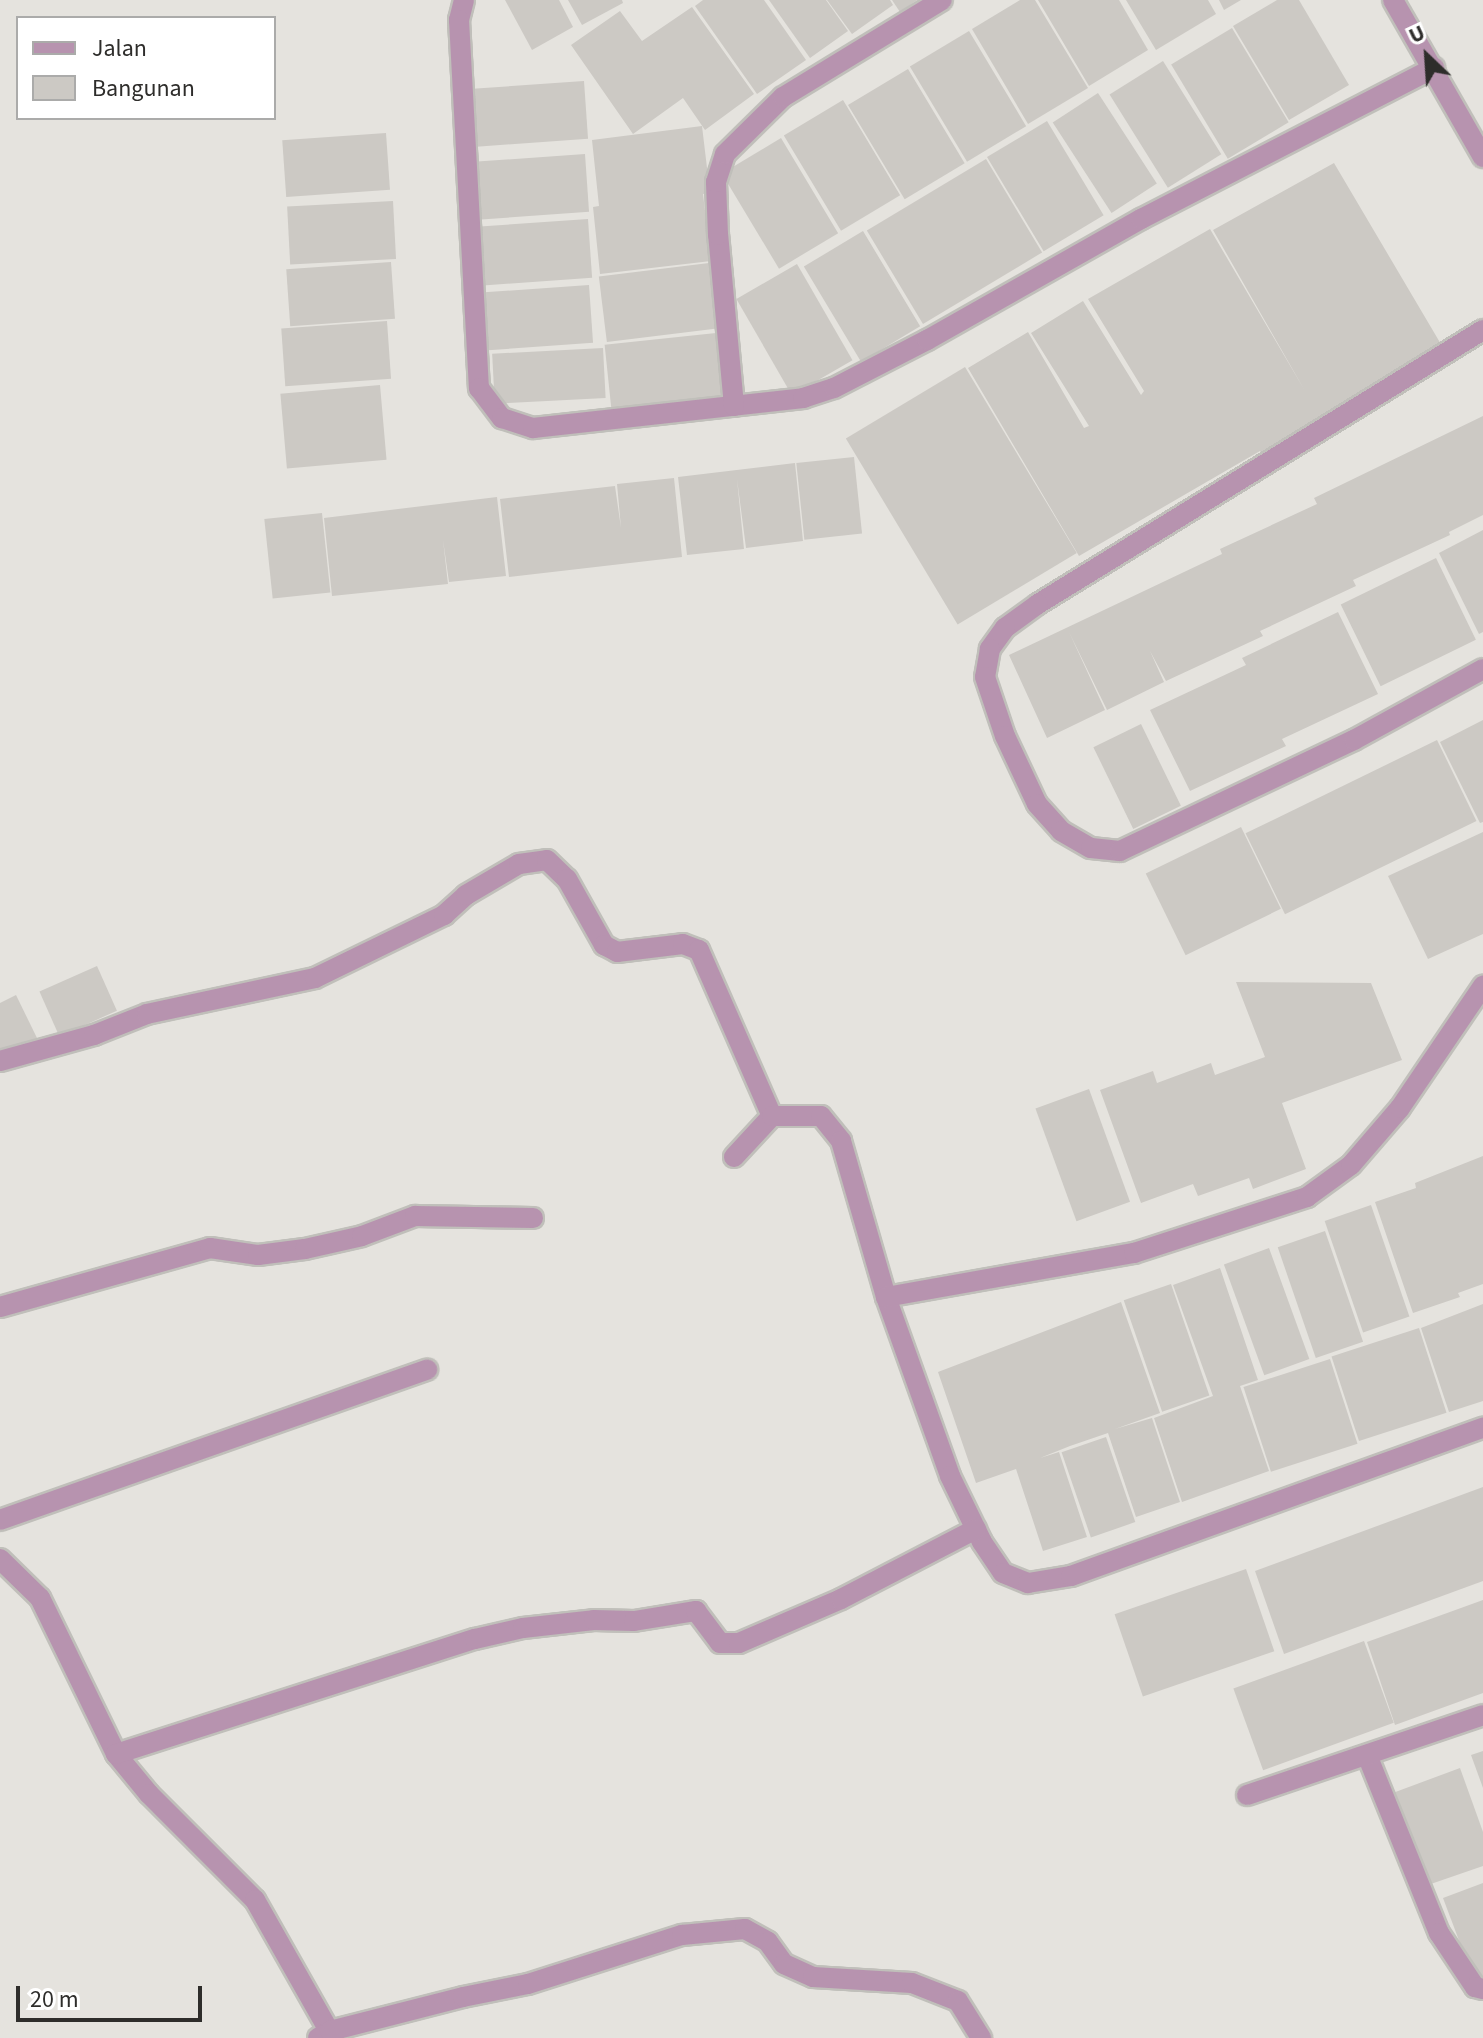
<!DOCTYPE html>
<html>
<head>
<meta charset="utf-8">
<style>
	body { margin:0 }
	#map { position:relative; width:1483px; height:2038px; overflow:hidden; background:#e5e3de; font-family:"Source Sans 3",sans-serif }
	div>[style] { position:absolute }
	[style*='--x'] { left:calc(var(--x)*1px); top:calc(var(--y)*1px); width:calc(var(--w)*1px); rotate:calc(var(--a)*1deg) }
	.building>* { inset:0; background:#ccc9c4; transform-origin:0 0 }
	.roads { filter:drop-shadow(2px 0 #c0bfba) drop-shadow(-2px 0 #c0bfba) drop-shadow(0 2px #c0bfba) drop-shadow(0 -2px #c0bfba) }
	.minor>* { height:20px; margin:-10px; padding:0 10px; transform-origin:10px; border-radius:10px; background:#b793af }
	span { translate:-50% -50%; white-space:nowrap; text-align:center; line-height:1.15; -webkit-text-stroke:8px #fff; paint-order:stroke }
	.legend { position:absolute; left:16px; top:16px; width:260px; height:104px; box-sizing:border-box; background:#fff; border:2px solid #ababaa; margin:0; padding:10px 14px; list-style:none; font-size:24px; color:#2e2d2b }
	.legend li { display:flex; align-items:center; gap:16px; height:40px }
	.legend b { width:40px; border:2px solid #ababaa }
	.north { position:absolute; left:1387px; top:16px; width:80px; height:80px; -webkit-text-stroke:6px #fff; paint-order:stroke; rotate:335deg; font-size:22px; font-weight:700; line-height:32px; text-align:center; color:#2e2d2b }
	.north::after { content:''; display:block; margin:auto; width:28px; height:36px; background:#2e2d2b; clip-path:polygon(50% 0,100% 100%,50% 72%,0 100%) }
	.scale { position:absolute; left:16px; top:1986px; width:186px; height:36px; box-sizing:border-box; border:4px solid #2e2d2b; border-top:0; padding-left:10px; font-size:24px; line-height:28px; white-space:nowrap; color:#2e2d2b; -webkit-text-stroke:6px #fff; paint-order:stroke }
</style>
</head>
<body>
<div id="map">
	<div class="building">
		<div style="clip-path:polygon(505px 0,559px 0,573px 27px,532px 50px)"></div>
		<div style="clip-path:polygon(568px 0,622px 0,623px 3px,582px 25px)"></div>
		<div style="clip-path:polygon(703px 0,764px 0,806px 60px,757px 94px,695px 6px)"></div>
		<div style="clip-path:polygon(769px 0,826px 0,848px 31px,810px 58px)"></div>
		<div style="clip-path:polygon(827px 0,890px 0,893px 5px,852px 34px)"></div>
		<div style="clip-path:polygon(892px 0,917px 0,900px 12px)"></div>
		<div style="clip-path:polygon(1020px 0,1035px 0,1088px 88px,1028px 124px,972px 29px)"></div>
		<div style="clip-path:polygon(1038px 0,1119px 0,1148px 50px,1089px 86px)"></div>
		<div style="clip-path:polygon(1126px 0,1208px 0,1216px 14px,1156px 50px)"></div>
		<div style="clip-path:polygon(1219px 0,1241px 0,1224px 10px)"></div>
		<div style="clip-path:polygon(1277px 0,1299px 0,1349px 85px,1289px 120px,1233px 26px)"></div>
		<div style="clip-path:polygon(692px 7px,754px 94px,705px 130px,683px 98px,633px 134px,571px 45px,620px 11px,642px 41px)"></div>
		<div style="left:1232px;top:28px;width:110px;height:71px;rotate:59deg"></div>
		<div style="left:969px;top:31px;width:111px;height:69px;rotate:59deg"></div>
		<div style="left:1163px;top:61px;width:110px;height:63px;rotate:58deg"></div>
		<div style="left:908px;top:69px;width:110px;height:70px;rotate:59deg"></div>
		<div style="left:584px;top:81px;width:58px;height:115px;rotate:86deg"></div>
		<div style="left:1098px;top:93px;width:108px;height:54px;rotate:57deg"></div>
		<div style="left:843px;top:100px;width:111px;height:69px;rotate:59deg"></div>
		<div style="left:1047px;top:121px;width:110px;height:70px;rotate:59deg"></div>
		<div style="clip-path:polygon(702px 126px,710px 193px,703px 194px,711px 261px,600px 274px,593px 207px,599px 206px,592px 140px)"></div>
		<div style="left:386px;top:133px;width:57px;height:104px;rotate:86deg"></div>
		<div style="left:781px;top:138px;width:111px;height:69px;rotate:59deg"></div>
		<div style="left:585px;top:154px;width:58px;height:115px;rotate:86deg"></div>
		<div style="left:986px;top:159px;width:109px;height:139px;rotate:59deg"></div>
		<div style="clip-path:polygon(1334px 163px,1445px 351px,1261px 453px,1260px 451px,1079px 556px,968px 368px,1028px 332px,1084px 428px,1089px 426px,1031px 333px,1083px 301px,1141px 395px,1144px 391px,1088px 299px,1210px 229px,1305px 391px,1213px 230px)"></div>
		<div style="left:393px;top:201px;width:58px;height:106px;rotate:87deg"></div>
		<div style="left:588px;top:219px;width:59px;height:116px;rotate:86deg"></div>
		<div style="left:863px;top:231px;width:111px;height:69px;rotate:59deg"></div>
		<div style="left:391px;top:262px;width:57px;height:105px;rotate:86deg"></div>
		<div style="left:709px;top:263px;width:66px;height:111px;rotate:83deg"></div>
		<div style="left:797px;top:264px;width:111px;height:70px;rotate:60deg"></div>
		<div style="left:589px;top:285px;width:58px;height:116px;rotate:86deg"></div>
		<div style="left:387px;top:321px;width:58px;height:106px;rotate:86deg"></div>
		<div style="left:716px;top:333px;width:67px;height:112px;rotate:84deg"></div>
		<div style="left:603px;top:348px;width:50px;height:111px;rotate:87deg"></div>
		<div style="left:965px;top:367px;width:217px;height:139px;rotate:59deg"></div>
		<div style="left:380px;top:385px;width:75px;height:100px;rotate:85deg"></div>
		<div style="clip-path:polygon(1483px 416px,1483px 515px,1449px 532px,1450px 535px,1353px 580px,1356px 586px,1260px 631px,1263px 636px,1166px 681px,1150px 651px,1164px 682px,1107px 710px,1069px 632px,1105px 710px,1047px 738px,1009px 655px,1222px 554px,1220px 549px,1317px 504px,1314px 498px)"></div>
		<div style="left:854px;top:457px;width:77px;height:58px;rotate:84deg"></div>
		<div style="clip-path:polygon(795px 463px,803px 541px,746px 548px,737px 479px,744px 549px,687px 555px,678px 477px)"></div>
		<div style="clip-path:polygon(674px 478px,682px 557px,509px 577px,500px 499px,615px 486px,621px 528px,617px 484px)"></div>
		<div style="clip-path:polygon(497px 497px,506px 576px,449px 582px,443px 540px,448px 584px,332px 596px,324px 518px)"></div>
		<div style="left:322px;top:513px;width:80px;height:58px;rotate:84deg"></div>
		<div style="clip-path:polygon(1483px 530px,1483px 632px,1479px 634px,1439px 553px)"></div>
		<div style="left:1436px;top:558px;width:91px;height:106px;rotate:64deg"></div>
		<div style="clip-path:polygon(1338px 612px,1378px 694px,1282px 739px,1286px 746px,1190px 791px,1150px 710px,1246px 665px,1242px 658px)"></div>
		<div style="clip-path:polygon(1483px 720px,1483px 822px,1480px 823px,1440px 742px)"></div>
		<div style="left:1141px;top:724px;width:91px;height:53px;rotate:64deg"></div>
		<div style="left:1437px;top:740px;width:90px;height:213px;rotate:64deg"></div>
		<div style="left:1241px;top:827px;width:91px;height:106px;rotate:64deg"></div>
		<div style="clip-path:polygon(1483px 832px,1483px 934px,1428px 959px,1388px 876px)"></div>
		<div style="left:97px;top:966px;width:49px;height:63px;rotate:66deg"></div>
		<div style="clip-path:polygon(1236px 982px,1371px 983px,1402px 1060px,1282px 1103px,1306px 1169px,1253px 1189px,1249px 1178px,1198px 1196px,1193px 1184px,1141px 1203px,1100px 1090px,1153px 1071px,1157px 1083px,1211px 1063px,1215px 1075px,1265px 1057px)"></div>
		<div style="clip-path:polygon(16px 995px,37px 1038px,0 1056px,0 1003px)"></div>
		<div style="left:1089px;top:1089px;width:120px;height:57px;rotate:70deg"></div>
		<div style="clip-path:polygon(1483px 1156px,1483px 1284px,1458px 1293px,1460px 1297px,1413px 1313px,1375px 1202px,1416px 1188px,1415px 1183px)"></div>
		<div style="left:1371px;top:1205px;width:118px;height:49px;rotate:71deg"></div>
		<div style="left:1325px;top:1231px;width:117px;height:50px;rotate:71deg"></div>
		<div style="left:1269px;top:1248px;width:118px;height:48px;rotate:70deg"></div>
		<div style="clip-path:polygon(1220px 1268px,1258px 1380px,1240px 1386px,1269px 1471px,1182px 1502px,1154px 1418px,1213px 1396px,1173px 1285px)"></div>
		<div style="left:1171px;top:1284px;width:118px;height:50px;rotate:71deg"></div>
		<div style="clip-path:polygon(1121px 1302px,1160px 1413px,1115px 1429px,1152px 1418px,1180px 1502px,1136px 1517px,1108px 1433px,1070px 1446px,1040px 1458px,1059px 1452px,1087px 1537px,1043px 1551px,1016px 1469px,976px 1483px,938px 1372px)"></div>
		<div style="clip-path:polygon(1483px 1304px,1483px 1401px,1449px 1412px,1421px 1328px)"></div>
		<div style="left:1419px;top:1328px;width:89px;height:92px;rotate:72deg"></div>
		<div style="left:1330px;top:1359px;width:89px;height:91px;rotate:72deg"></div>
		<div style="left:1106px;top:1437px;width:90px;height:47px;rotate:71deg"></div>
		<div style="clip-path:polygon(1483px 1487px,1483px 1581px,1284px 1654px,1255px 1571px)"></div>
		<div style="left:1246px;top:1569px;width:87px;height:139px;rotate:71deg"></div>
		<div style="clip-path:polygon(1483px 1600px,1483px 1693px,1395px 1725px,1367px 1642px)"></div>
		<div style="left:1364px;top:1641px;width:87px;height:139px;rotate:70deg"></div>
		<div style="clip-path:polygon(1483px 1751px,1483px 1788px,1471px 1755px)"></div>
		<div style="clip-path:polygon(1460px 1768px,1483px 1832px,1483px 1866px,1425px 1886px,1390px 1794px)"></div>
		<div style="clip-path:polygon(1483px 1883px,1483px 1980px,1475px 1983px,1443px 1898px)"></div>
	</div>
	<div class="roads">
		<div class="minor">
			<div style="--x:464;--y:0;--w:21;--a:104"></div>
			<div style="--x:459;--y:20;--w:369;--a:86.9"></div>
			<div style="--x:479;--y:388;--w:38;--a:53"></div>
			<div style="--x:502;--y:418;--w:33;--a:18"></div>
			<div style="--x:533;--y:428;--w:272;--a:-6.3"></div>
			<div style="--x:803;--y:398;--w:33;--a:-18"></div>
			<div style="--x:834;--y:388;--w:105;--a:-27.3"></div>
			<div style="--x:927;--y:340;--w:246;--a:-29.5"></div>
			<div style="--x:1141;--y:219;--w:330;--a:-27.3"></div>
			<div style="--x:1393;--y:0;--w:181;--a:60.2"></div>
			<div style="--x:1483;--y:330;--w:523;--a:148.38"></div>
			<div style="--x:1038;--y:604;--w:41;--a:144"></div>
			<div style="--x:1005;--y:628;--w:26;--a:126"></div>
			<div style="--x:990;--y:649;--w:28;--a:100"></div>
			<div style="--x:985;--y:677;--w:62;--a:71.3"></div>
			<div style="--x:1005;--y:736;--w:75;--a:64.8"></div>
			<div style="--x:1037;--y:804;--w:36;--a:48"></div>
			<div style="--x:1061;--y:831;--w:34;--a:30"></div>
			<div style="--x:1091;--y:848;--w:29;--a:6"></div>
			<div style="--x:1120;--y:851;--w:259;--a:-25.4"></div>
			<div style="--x:1354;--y:740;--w:147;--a:-28.8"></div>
			<div style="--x:734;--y:406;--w:172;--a:-95.3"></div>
			<div style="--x:718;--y:235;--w:53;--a:-92.2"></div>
			<div style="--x:716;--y:182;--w:29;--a:-72"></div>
			<div style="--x:725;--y:154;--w:81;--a:-44.5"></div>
			<div style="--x:783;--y:97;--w:186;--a:-31.4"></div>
			<div style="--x:0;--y:1061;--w:98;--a:-15.5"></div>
			<div style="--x:94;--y:1035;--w:57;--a:-21.6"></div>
			<div style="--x:147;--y:1014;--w:172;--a:-12.1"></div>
			<div style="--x:315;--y:978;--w:144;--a:-26"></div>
			<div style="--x:444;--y:915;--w:30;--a:-42"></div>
			<div style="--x:466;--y:895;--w:61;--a:-30.3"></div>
			<div style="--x:519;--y:864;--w:28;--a:-8"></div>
			<div style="--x:547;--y:860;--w:28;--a:44"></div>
			<div style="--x:567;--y:879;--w:76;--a:60.7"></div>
			<div style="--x:604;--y:945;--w:15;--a:28"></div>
			<div style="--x:617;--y:952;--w:66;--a:-6.9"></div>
			<div style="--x:683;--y:944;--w:17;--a:21"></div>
			<div style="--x:699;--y:950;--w:181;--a:66.3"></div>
			<div style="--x:734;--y:1157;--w:56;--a:-47.2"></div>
			<div style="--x:772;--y:1116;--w:49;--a:0"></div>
			<div style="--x:821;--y:1116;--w:32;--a:51"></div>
			<div style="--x:841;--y:1141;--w:162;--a:73.9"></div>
			<div style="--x:886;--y:1297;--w:190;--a:70.3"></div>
			<div style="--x:950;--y:1476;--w:73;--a:64.1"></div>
			<div style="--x:982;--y:1542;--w:37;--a:56"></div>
			<div style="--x:1003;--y:1573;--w:27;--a:22"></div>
			<div style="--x:1028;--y:1583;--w:44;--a:-9.2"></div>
			<div style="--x:1071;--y:1576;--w:438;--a:-19.8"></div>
			<div style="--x:886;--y:1297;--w:252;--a:-10.1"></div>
			<div style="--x:1134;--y:1253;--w:182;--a:-17.9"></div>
			<div style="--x:1307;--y:1197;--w:54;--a:-36"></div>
			<div style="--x:1351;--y:1165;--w:75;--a:-49.3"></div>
			<div style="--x:1400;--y:1108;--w:148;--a:-55.8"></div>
			<div style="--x:0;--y:1307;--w:218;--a:-15.7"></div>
			<div style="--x:210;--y:1248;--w:49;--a:8.3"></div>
			<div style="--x:258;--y:1255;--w:47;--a:-7.3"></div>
			<div style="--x:305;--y:1249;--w:58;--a:-12.8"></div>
			<div style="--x:362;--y:1236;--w:57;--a:-20.7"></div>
			<div style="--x:415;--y:1216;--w:118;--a:1"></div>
			<div style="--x:0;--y:1520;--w:453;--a:-19.4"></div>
			<div style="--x:0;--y:1559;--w:56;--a:44.3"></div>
			<div style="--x:40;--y:1598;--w:174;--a:64"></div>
			<div style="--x:116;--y:1754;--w:52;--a:50.5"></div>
			<div style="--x:149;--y:1794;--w:150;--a:45"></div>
			<div style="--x:255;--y:1900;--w:159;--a:60.5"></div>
			<div style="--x:116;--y:1754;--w:377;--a:-17.8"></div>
			<div style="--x:475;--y:1639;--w:49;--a:-12.9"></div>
			<div style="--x:523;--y:1628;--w:71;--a:-6.4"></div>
			<div style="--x:594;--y:1620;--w:40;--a:1.4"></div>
			<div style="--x:634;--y:1621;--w:63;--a:-9.2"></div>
			<div style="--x:696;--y:1611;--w:40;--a:53"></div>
			<div style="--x:720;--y:1643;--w:19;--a:0"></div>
			<div style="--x:739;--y:1643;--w:111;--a:-23.3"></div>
			<div style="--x:841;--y:1599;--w:152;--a:-27.4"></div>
			<div style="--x:1367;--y:1755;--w:192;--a:68"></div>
			<div style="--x:1439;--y:1933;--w:65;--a:56.3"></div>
			<div style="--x:1475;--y:1987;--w:8;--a:14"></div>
			<div style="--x:1247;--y:1795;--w:249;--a:-18.7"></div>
			<div style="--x:318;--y:2038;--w:14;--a:-30"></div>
			<div style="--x:330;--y:2031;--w:137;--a:-14.3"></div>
			<div style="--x:463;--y:1997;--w:66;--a:-11.3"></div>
			<div style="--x:528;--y:1984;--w:162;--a:-17.7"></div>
			<div style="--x:682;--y:1935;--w:63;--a:-5.4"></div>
			<div style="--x:745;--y:1929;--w:26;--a:29"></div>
			<div style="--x:768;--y:1942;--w:27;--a:54"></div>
			<div style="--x:784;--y:1964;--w:32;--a:24"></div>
			<div style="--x:813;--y:1977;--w:99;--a:3.5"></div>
			<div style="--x:912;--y:1983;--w:49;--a:21.4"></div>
			<div style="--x:958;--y:2001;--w:44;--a:58.1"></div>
		</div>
	</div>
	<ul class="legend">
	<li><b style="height:10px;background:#b793af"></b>Jalan</li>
	<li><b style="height:22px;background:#ccc9c4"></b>Bangunan</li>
	</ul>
	<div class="north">U</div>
	<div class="scale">20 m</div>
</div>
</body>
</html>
